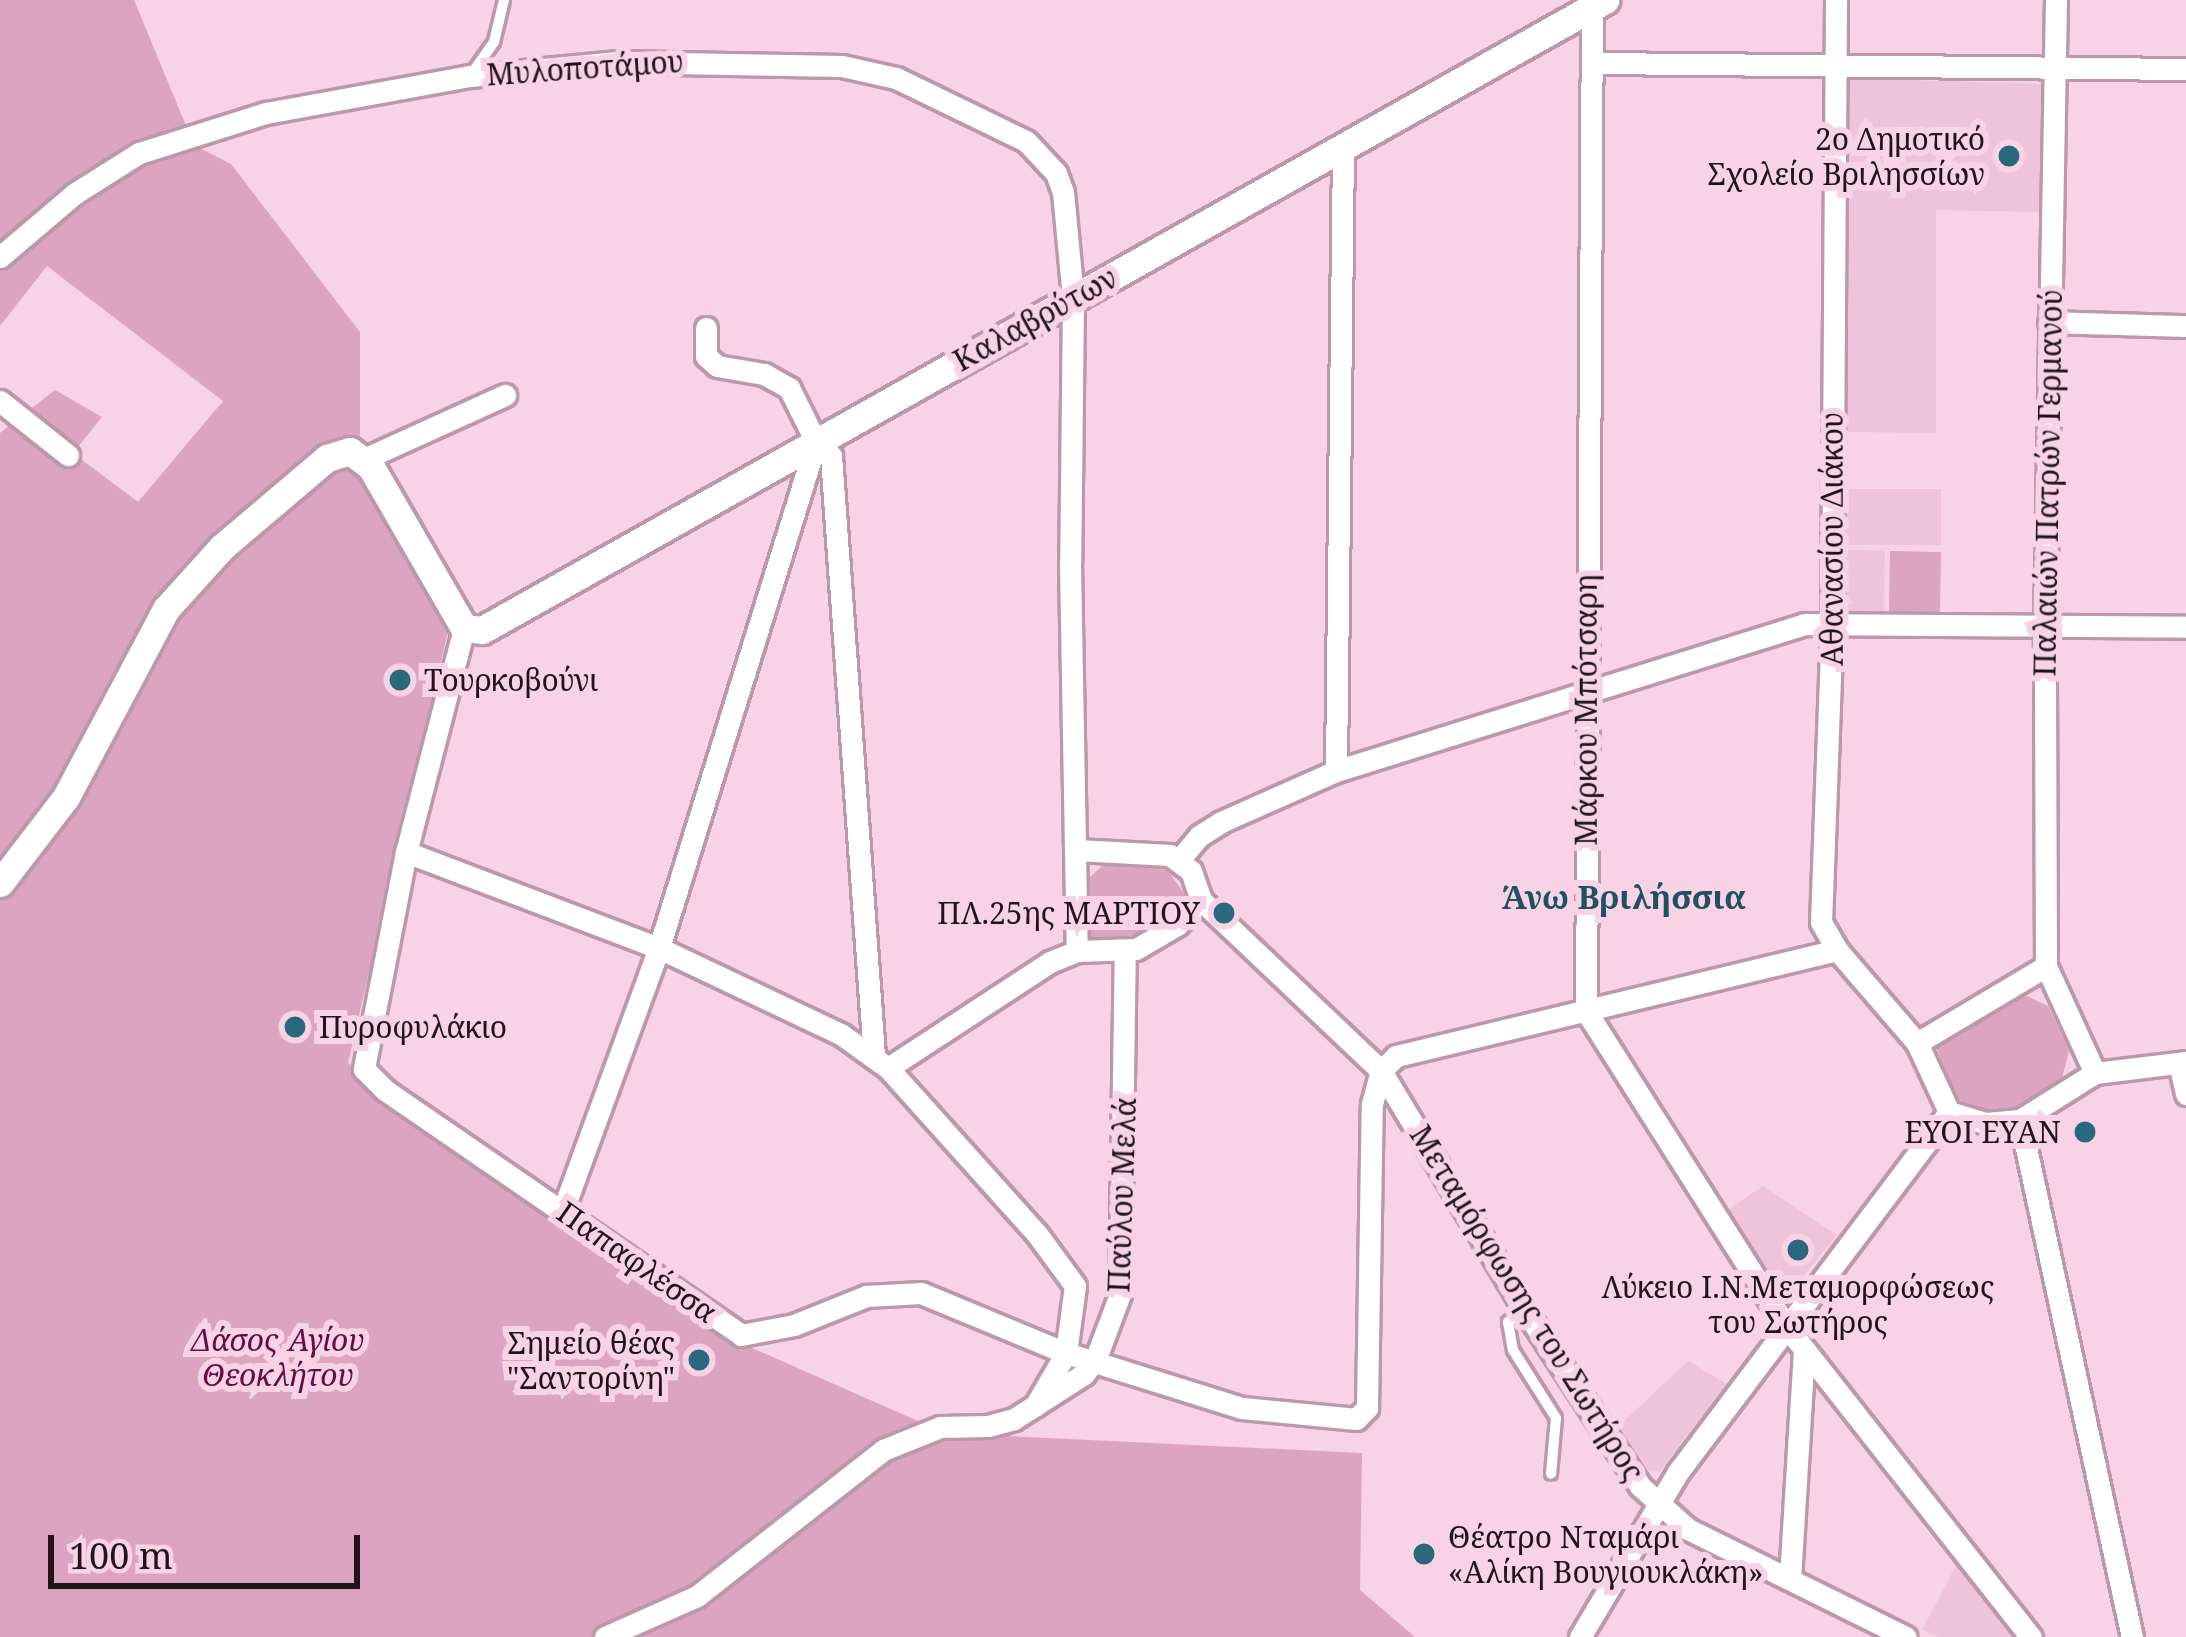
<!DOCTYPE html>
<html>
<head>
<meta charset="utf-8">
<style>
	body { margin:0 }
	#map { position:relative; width:2186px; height:1637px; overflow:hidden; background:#f7d3e5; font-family:"Noto Serif",serif }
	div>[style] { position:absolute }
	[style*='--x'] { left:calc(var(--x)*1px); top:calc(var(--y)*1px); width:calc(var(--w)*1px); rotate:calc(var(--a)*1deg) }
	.built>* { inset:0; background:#efc4da; transform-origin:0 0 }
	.green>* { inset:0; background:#dda4c2; transform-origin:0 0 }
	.roads { filter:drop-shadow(3px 0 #bb99ab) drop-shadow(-3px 0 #bb99ab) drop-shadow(0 3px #bb99ab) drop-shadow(0 -3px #bb99ab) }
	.service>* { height:10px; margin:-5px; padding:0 5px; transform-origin:5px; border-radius:5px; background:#fff }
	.minor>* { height:21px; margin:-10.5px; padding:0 10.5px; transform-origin:10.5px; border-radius:10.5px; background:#fff }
	.tertiary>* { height:27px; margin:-13.5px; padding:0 13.5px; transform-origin:13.5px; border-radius:13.5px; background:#fff }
	.dots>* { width:33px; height:33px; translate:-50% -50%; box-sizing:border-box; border:6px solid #f7d3e5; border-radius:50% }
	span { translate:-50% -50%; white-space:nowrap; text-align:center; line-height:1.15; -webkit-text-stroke:12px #f7d3e5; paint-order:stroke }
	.street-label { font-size:30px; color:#21151b }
	.poi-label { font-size:30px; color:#21151b }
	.right { translate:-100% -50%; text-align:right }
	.left { translate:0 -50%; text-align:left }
	.park-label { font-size:30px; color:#650b47; font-style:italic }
	.neighbourhood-label { font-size:33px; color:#1f5162; font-weight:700 }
	.scale { position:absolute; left:48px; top:1535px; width:312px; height:54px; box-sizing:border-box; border:6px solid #21151b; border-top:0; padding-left:15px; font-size:36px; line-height:42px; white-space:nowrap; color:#21151b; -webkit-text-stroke:9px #f7d3e5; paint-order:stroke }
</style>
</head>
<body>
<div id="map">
	<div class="built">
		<div style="clip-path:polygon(1845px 78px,2043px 84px,2040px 212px,1936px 210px,1936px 433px,1842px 432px)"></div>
		<div style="left:1842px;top:489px;width:99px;height:56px"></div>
		<div style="left:1843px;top:550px;width:42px;height:64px;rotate:1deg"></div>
		<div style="clip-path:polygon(1763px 1186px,1837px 1235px,1784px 1300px,1726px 1211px)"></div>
		<div style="clip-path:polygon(1688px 1361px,1727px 1384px,1659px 1472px,1649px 1471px,1619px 1426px)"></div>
		<div style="clip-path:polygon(1960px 1558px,2022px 1637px,1939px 1637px,1922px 1630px)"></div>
	</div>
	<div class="green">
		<div style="clip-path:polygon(0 0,134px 0,194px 145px,231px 164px,360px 332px,360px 472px,443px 610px,447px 635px,348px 1063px,734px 1340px,945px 1433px,1362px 1453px,1360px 1590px,1415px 1637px,0 1637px,0 433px,55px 390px,102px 417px,73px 453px,138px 502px,223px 401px,47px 266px,0 326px)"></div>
		<div style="left:1890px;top:551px;width:51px;height:64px;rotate:1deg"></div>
		<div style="clip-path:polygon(1115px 863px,1167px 870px,1185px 894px,1172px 914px,1139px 939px,1089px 942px,1086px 881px,1103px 865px)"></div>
		<div style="clip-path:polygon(2027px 996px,2048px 1006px,2069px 1050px,2062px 1079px,2002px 1115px,1969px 1108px,1956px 1096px,1934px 1042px,2003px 1002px)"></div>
	</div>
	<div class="roads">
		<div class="service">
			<div style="--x:470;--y:76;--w:42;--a:-54.8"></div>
			<div style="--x:494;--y:42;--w:43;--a:-76.6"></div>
			<div style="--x:1525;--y:1310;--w:21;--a:145"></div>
			<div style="--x:1508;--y:1322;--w:28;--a:80"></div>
			<div style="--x:1513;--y:1350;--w:80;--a:57.7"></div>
			<div style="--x:1556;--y:1418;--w:56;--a:95.1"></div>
		</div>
		<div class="minor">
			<div style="--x:1592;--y:0;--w:1011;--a:90.34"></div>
			<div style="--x:1586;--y:1011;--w:373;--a:57.6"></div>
			<div style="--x:1786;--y:1326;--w:396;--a:51.8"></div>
			<div style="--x:1836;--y:0;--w:623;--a:90.37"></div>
			<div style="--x:1832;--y:623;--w:299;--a:92.1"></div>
			<div style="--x:1821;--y:922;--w:32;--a:60"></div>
			<div style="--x:1837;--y:950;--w:123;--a:49.3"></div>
			<div style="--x:1917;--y:1043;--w:76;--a:65.1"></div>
			<div style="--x:1949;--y:1112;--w:39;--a:17"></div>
			<div style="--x:1986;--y:1123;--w:34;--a:-5"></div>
			<div style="--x:2020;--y:1120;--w:89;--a:-32.1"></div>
			<div style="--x:2095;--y:1073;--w:92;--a:-6.9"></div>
			<div style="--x:1596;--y:63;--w:590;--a:0.58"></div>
			<div style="--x:0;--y:257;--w:97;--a:-40.4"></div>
			<div style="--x:74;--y:194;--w:77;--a:-32.2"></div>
			<div style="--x:139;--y:153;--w:133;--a:-17.5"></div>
			<div style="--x:266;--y:113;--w:207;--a:-10.3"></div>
			<div style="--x:470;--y:76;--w:149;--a:-5.4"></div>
			<div style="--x:618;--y:62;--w:224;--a:1"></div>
			<div style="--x:842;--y:66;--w:55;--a:12.5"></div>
			<div style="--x:896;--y:78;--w:144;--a:25.9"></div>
			<div style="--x:1026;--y:141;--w:44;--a:46.8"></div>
			<div style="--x:1056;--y:173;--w:20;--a:70"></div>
			<div style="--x:1063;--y:192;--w:106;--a:84.6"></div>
			<div style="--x:1073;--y:298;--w:265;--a:90.6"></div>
			<div style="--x:1070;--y:563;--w:388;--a:89"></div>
			<div style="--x:1077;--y:951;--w:59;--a:-1.9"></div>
			<div style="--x:1136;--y:949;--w:48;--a:-30.3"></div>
			<div style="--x:1177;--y:925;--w:35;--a:-46"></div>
			<div style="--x:1201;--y:900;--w:31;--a:-109"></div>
			<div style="--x:1191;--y:871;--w:26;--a:-143"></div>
			<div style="--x:1170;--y:855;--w:94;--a:-177"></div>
			<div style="--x:2049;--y:322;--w:137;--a:1.7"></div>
			<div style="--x:706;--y:328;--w:28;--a:90"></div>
			<div style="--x:706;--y:356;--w:15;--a:42"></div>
			<div style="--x:717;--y:366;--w:48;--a:9.7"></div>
			<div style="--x:764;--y:374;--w:29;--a:29"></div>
			<div style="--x:789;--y:388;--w:60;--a:63.4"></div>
			<div style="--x:816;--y:442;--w:21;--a:43"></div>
			<div style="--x:831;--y:456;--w:602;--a:85.9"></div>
			<div style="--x:0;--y:401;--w:87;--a:38.5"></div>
			<div style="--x:364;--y:459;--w:155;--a:-24.4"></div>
			<div style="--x:464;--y:628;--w:231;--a:104.5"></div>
			<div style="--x:406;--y:852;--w:221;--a:101"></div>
			<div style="--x:364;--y:1069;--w:30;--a:45"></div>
			<div style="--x:385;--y:1090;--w:432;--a:34.5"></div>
			<div style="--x:741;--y:1335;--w:54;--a:-10.7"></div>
			<div style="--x:794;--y:1325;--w:78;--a:-21.9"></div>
			<div style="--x:866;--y:1296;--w:55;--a:-3.1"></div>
			<div style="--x:921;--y:1293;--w:157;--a:22.5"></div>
			<div style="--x:1066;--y:1353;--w:184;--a:17.4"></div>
			<div style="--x:1242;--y:1408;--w:115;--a:5.5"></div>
			<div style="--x:1356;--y:1419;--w:16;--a:-45"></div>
			<div style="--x:1367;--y:1408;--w:304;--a:-89.1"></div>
			<div style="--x:1372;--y:1104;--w:34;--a:-75"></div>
			<div style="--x:1381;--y:1071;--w:21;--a:-45"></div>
			<div style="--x:1396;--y:1056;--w:454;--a:-13.5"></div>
			<div style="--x:1336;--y:771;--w:622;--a:-89.36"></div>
			<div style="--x:406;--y:852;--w:271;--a:20.8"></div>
			<div style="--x:659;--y:948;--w:203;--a:25.4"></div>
			<div style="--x:842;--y:1035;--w:57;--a:35.7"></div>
			<div style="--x:888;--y:1068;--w:223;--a:48.1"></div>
			<div style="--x:1037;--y:1234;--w:64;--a:53.8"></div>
			<div style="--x:1075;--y:1286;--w:68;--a:97.7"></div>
			<div style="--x:1066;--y:1353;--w:61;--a:120.3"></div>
			<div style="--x:1179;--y:860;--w:31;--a:-50"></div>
			<div style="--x:1199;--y:836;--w:26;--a:-32"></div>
			<div style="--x:1221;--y:822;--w:126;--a:-23.9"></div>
			<div style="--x:1336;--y:771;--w:491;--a:-17.4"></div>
			<div style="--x:1804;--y:624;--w:382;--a:0.4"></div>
			<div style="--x:1201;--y:900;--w:248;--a:43.5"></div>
			<div style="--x:1381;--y:1071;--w:279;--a:58.9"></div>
			<div style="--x:1525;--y:1310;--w:210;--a:56.8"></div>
			<div style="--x:1640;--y:1486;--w:64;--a:41.9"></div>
			<div style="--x:1688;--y:1529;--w:243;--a:26.4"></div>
			<div style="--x:2046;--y:966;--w:343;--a:-90.2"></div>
			<div style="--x:2045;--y:623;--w:623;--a:-88.99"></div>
			<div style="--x:1917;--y:1043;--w:150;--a:-30.8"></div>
			<div style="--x:2046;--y:966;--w:118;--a:65.4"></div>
			<div style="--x:2179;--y:1063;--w:32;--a:77"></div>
			<div style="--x:888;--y:1068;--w:194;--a:-33.2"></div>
			<div style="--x:1050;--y:962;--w:29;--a:-22"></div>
			<div style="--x:2020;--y:1120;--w:529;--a:77.78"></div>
			<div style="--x:563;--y:1210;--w:279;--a:-69.9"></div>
			<div style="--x:659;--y:948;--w:530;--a:-72.76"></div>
			<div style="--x:1790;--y:1579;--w:228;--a:-86.5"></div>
			<div style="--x:605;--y:1637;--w:101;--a:-24"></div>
			<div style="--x:697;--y:1596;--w:236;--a:-38.1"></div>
			<div style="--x:883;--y:1450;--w:61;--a:-22"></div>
			<div style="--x:940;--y:1427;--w:48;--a:-1.2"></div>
			<div style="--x:988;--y:1426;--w:27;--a:-15"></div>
			<div style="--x:1014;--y:1419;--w:83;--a:-32.7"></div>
			<div style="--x:1084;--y:1374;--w:20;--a:-53"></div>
			<div style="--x:1096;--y:1358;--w:68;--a:-69.4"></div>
			<div style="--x:1120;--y:1294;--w:342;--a:-89.2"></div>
			<div style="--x:1580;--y:1637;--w:192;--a:-59.3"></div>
			<div style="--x:1678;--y:1472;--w:451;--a:-53"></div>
		</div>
		<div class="tertiary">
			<div style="--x:0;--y:883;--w:108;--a:-52.5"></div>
			<div style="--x:66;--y:797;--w:213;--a:-62"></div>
			<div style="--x:166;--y:609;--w:84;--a:-47.9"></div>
			<div style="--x:222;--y:547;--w:138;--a:-40.3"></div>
			<div style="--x:327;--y:458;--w:24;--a:-17"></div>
			<div style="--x:350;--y:451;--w:26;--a:37"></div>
			<div style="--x:371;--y:467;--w:186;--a:60"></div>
			<div style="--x:464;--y:628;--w:18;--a:6"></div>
			<div style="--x:482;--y:630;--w:1288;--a:-29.29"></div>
		</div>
	</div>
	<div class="dots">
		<div style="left:2009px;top:156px;background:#29687d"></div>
		<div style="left:400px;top:680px;background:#29687d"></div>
		<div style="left:1224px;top:913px;background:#29687d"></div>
		<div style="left:295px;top:1027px;background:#29687d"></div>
		<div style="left:2085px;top:1132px;background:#29687d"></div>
		<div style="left:1798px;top:1250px;background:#29687d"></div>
		<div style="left:699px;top:1360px;background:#29687d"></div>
		<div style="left:1424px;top:1554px;background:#29687d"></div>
	</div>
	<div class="street-label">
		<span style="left:585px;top:68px;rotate:-4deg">Μυλοποτάμου</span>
		<span style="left:1035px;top:319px;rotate:-29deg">Καλαβρύτων</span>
		<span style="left:2048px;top:483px;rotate:-89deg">Παλαιών Πατρών Γερμανού</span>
		<span style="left:1832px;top:539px;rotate:-90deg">Αθανασίου Διάκου</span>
		<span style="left:1586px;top:710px;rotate:-90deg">Μάρκου Μπότσαρη</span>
		<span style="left:1122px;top:1195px;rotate:-88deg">Παύλου Μελά</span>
		<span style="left:637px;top:1262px;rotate:35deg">Παπαφλέσσα</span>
		<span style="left:1527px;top:1303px;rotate:58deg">Μεταμόρφωσης του Σωτήρος</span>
	</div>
	<div class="poi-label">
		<span class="right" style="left:1985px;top:156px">2ο Δημοτικό<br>Σχολείο Βριλησσίων</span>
		<span class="left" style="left:424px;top:680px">Τουρκοβούνι</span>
		<span class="right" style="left:1200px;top:913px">ΠΛ.25ης ΜΑΡΤΙΟΥ</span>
		<span class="left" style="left:319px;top:1027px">Πυροφυλάκιο</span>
		<span class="right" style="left:2061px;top:1132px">ΕΥΟΙ ΕΥΑΝ</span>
		<span style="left:1798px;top:1304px">Λύκειο Ι.Ν.Μεταμορφώσεως<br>του Σωτήρος</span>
		<span class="right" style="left:675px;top:1360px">Σημείο θέας<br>"Σαντορίνη"</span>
		<span class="left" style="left:1448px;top:1554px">Θέατρο Νταμάρι<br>«Αλίκη Βουγιουκλάκη»</span>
	</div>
	<div class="park-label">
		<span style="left:278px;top:1357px">Δάσος Αγίου<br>Θεοκλήτου</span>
	</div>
	<div class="neighbourhood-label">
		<span style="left:1624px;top:897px">Άνω Βριλήσσια</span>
	</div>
	<div class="scale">100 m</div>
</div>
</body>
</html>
